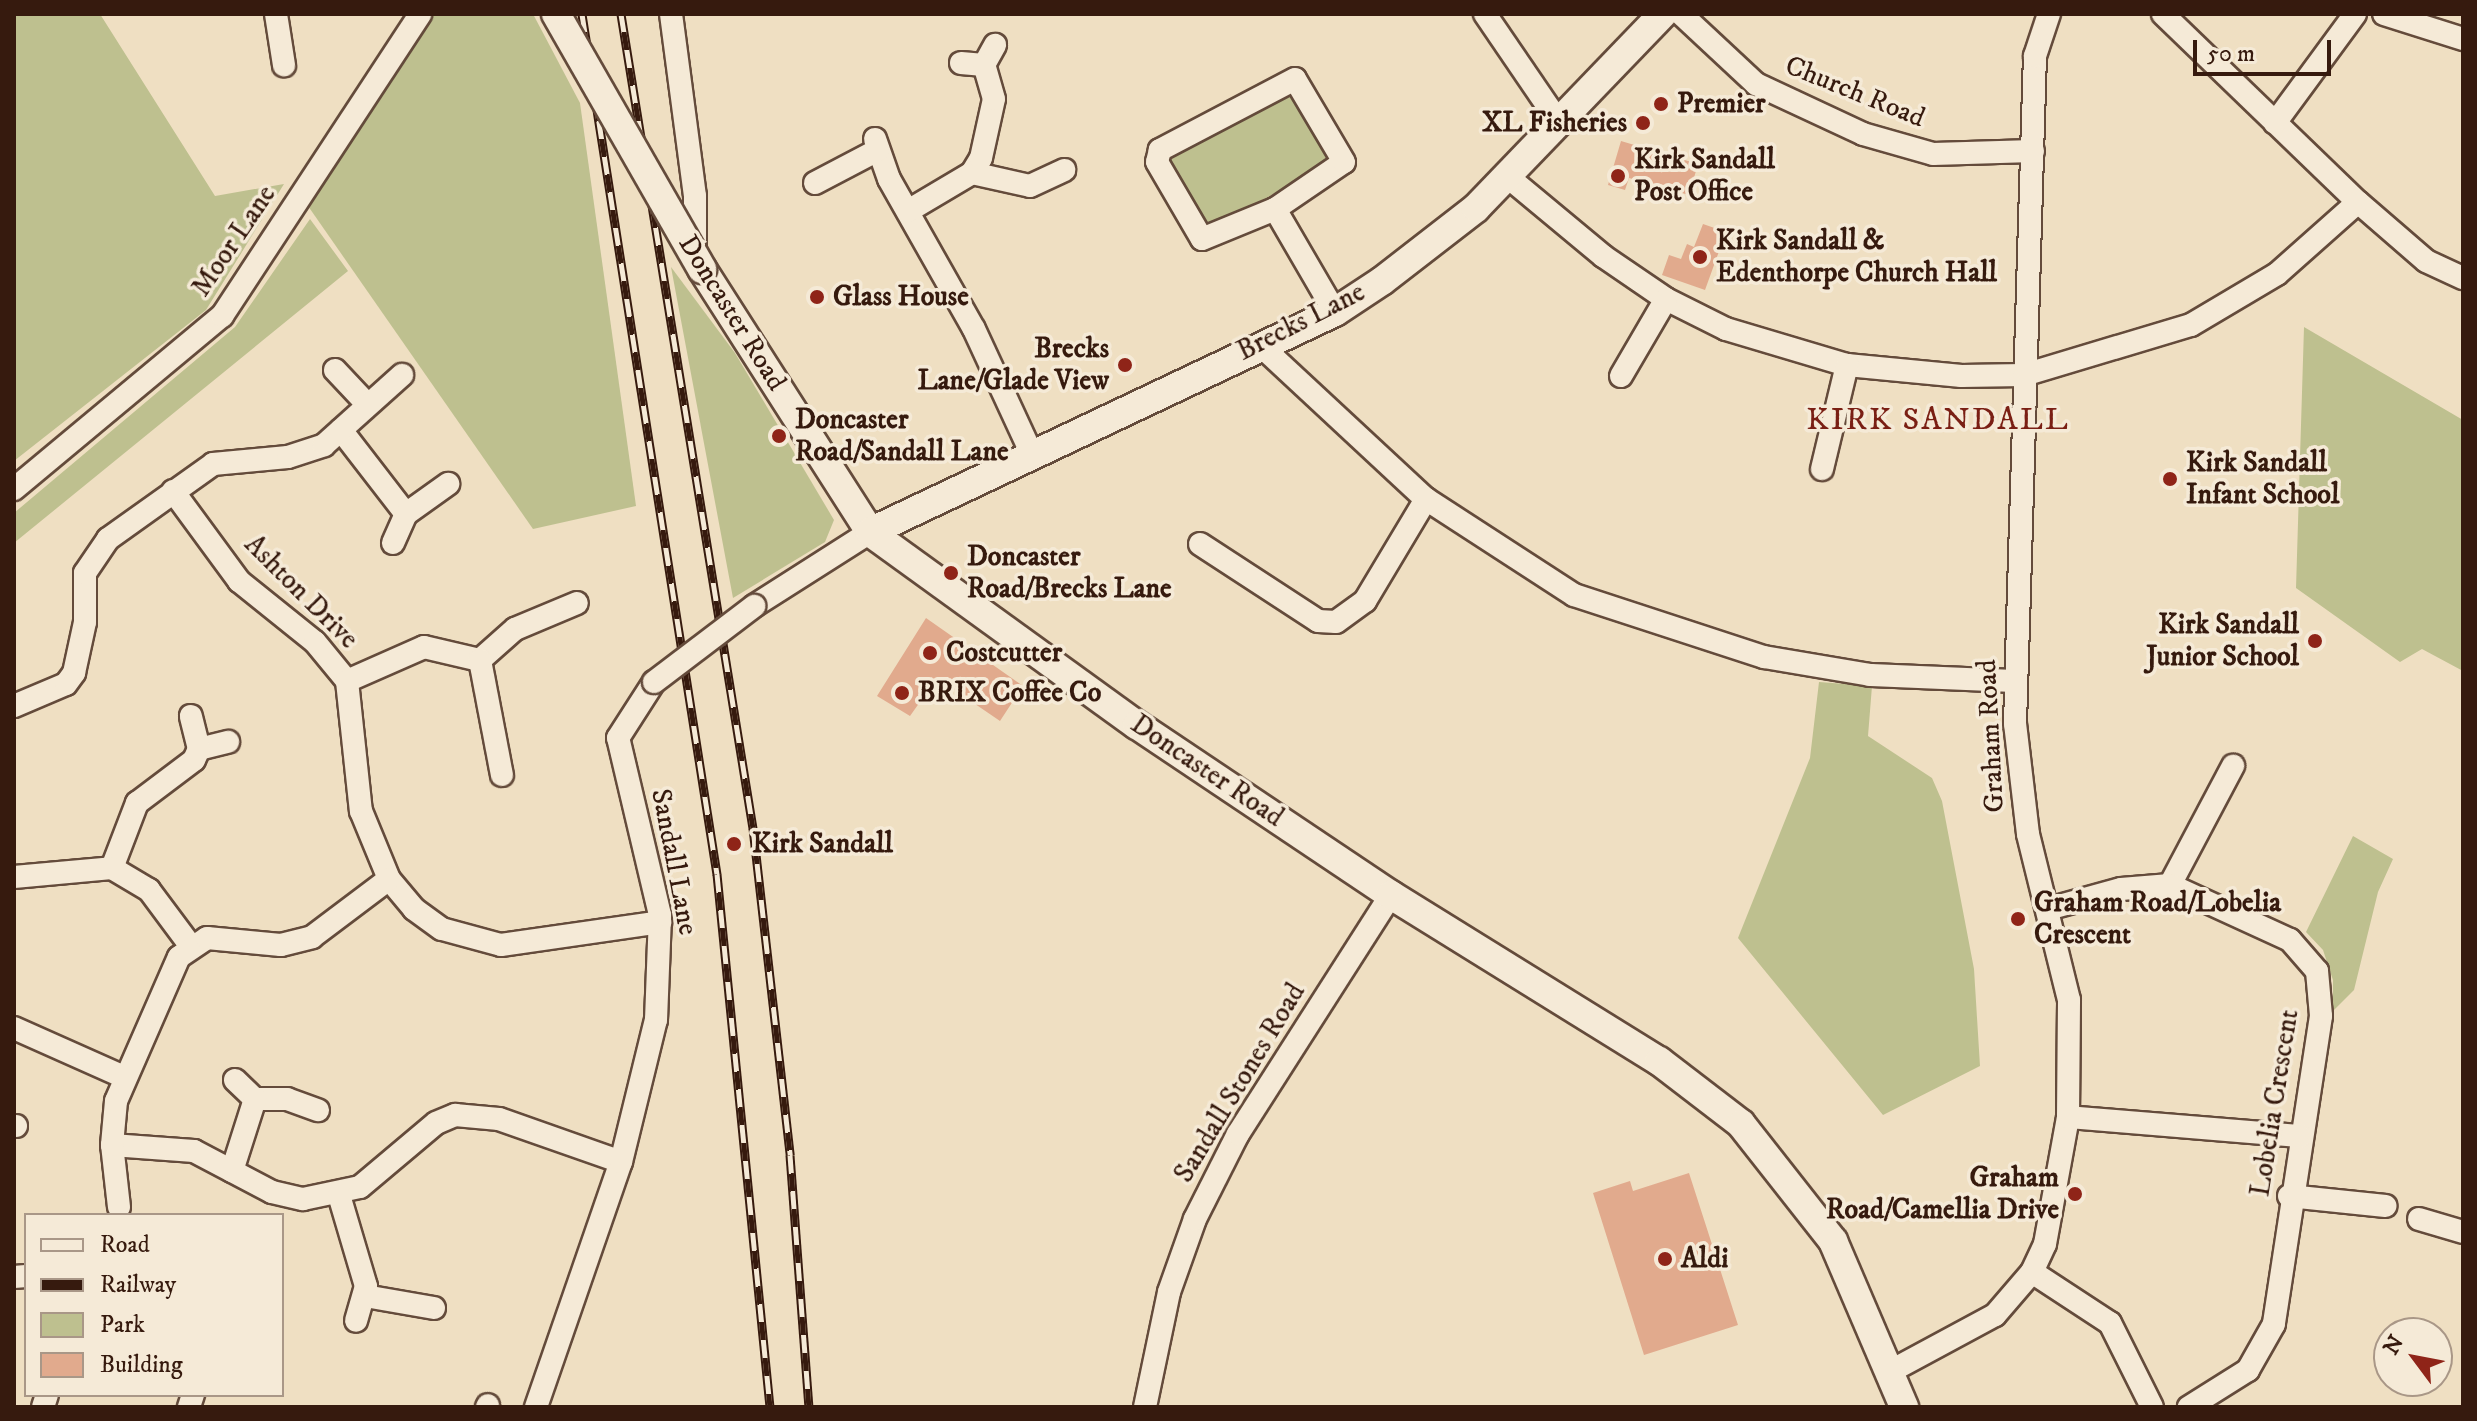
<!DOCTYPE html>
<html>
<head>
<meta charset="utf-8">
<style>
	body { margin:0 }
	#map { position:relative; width:2477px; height:1421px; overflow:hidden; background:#efdfc2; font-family:"IM FELL DW Pica",serif }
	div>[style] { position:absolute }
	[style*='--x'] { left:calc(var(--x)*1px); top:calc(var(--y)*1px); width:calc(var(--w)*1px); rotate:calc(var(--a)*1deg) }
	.green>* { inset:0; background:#bec08f }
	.building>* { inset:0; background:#e1aa8d }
	.roads { filter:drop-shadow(2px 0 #644b3b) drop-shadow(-2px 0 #644b3b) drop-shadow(0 2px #644b3b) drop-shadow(0 -2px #644b3b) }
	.minor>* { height:22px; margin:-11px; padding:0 11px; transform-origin:11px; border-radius:11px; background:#f5ead7 }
	.tertiary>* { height:28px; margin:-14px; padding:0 14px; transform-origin:14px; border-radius:14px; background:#f5ead7 }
	.rail>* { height:9px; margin-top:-4.5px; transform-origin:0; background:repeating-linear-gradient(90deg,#f5ead7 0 18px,#361a0e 0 36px); box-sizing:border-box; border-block:2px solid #361a0e }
	.bridges { filter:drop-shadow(2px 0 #644b3b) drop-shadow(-2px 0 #644b3b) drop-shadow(0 2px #644b3b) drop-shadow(0 -2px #644b3b) }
	.minor-bridge>* { height:22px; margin:-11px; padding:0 11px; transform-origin:11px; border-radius:11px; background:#f5ead7 }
	.tertiary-bridge>* { height:28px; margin:-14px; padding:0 14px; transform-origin:14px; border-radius:14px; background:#f5ead7 }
	.dots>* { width:22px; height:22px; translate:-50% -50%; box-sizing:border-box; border:4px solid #f5ead7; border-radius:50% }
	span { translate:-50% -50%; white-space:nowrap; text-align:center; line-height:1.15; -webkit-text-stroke:7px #f5ead7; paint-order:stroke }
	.street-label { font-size:28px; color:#361a0e }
	.poi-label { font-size:28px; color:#361a0e; font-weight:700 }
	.left { translate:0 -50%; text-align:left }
	.right { translate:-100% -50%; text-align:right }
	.quarter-label { font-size:32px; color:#7a1f14; letter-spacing:2px }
	.frame { position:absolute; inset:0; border:16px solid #361a0e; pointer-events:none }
	.legend { position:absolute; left:24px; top:1213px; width:260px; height:184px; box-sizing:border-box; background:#f5ead7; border:2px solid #a99787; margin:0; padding:10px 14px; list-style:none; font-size:24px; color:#361a0e }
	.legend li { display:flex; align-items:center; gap:16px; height:40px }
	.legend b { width:40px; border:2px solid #a99787 }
	.north { position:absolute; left:2373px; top:1317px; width:80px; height:80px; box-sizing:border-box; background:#f5ead7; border:2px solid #a99787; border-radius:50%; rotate:302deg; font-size:22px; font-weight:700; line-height:32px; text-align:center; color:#361a0e }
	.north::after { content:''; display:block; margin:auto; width:28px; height:36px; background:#8f2418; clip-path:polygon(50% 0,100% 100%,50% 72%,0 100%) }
	.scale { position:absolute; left:2193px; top:40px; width:138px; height:36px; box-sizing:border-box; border:4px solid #361a0e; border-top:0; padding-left:10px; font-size:24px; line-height:28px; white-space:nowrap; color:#361a0e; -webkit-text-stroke:6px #f5ead7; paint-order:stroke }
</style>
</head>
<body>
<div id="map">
	<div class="green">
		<div style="clip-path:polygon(14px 14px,100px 14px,215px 196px,284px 184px,206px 310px,14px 461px)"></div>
		<div style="clip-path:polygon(432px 14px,533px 14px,580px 103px,636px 506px,533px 529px,308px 206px)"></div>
		<div style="clip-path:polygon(1283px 90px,1295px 93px,1330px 150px,1324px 166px,1208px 230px,1165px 165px,1173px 151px)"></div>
		<div style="clip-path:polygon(310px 219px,348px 271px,14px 543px,14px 513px,235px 327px)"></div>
		<div style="clip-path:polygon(671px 267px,735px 353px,834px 520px,825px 542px,733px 598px)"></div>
		<div style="clip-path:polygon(2304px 327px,2463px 420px,2463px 671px,2422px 649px,2400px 662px,2296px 588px)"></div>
		<div style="clip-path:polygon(1819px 682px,1872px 686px,1868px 736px,1932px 778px,1942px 801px,1974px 969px,1980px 1066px,1883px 1115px,1738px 938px,1810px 758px)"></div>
		<div style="clip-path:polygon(2353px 836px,2393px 859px,2378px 892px,2354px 990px,2333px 1011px,2333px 980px,2323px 950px,2306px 932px)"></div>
	</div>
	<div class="building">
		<div style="clip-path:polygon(1621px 141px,1698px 164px,1689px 195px,1629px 178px,1625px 190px,1608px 185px)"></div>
		<div style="clip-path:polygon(1703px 224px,1726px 232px,1705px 290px,1662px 275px,1669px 255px,1681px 259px,1687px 244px,1694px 247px)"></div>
		<div style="clip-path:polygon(926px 618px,1023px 686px,1000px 721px,937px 678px,910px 716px,877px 696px)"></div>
		<div style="clip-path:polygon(1689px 1173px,1738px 1325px,1644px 1355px,1593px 1193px,1630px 1181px,1633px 1191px)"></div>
	</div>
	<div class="roads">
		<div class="minor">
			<div style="--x:276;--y:14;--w:52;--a:81.1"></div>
			<div style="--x:671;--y:14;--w:184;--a:82.5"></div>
			<div style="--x:695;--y:196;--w:60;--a:90"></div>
			<div style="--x:1485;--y:14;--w:130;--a:55.7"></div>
			<div style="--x:1681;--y:14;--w:103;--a:43"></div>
			<div style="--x:1756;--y:84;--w:118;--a:25"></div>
			<div style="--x:1863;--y:134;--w:73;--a:15.9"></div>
			<div style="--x:1933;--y:154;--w:100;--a:-1.7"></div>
			<div style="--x:2163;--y:14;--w:271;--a:44"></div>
			<div style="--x:2358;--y:202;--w:90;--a:40.9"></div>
			<div style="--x:2426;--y:261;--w:41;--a:24.7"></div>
			<div style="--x:2384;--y:14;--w:83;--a:17.6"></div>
			<div style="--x:961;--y:63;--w:23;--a:5"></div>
			<div style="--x:984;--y:65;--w:23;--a:-61"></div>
			<div style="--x:2275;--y:123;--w:135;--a:-53.7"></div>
			<div style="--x:875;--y:139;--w:42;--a:70.7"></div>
			<div style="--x:889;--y:179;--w:172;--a:60.5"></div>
			<div style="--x:974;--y:329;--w:133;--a:65.2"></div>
			<div style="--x:972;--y:173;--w:59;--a:12.6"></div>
			<div style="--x:1030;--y:186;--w:38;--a:-25"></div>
			<div style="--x:1508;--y:177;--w:124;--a:39.7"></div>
			<div style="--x:1603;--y:256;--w:76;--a:34.3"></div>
			<div style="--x:1666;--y:299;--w:67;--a:26.6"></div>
			<div style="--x:1726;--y:329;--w:126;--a:16.6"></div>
			<div style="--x:1847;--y:365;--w:115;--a:5.5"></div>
			<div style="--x:1961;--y:376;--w:63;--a:-0.9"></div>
			<div style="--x:2024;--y:375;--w:174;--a:-16.7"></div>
			<div style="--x:2191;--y:325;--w:100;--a:-30.7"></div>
			<div style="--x:2277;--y:274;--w:108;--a:-41.6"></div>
			<div style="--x:815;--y:183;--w:71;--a:-27.6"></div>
			<div style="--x:1275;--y:209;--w:83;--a:-34.3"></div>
			<div style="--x:1344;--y:162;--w:96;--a:-120.6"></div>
			<div style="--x:1295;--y:79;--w:153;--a:152.3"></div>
			<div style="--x:1160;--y:150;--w:12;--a:104"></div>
			<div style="--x:1157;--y:162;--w:89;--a:59.7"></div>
			<div style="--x:1202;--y:239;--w:79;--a:-22.3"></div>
			<div style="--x:1275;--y:209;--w:119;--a:59.8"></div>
			<div style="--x:908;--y:211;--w:74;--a:-30.7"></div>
			<div style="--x:972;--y:173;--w:17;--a:-59"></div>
			<div style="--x:981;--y:158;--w:60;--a:-77.6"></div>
			<div style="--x:994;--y:99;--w:35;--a:-106"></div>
			<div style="--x:1260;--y:345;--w:226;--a:42.9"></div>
			<div style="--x:1426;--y:499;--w:176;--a:33"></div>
			<div style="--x:1574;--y:595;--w:200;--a:18.1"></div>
			<div style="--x:1764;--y:657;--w:108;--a:9.6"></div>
			<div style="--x:1870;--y:675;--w:145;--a:2.4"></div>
			<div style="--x:335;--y:370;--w:44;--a:46.8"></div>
			<div style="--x:1621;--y:376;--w:89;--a:-59.7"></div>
			<div style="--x:341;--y:430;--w:106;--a:52.3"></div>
			<div style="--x:1822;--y:469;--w:107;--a:-76.5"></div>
			<div style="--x:14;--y:489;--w:271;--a:-39.8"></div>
			<div style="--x:222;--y:316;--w:361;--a:-56.7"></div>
			<div style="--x:173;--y:491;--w:112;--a:53.7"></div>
			<div style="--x:239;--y:581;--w:97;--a:38.8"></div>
			<div style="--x:315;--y:642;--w:50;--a:50.6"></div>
			<div style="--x:347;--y:681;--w:131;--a:83.9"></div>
			<div style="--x:361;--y:811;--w:74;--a:67.6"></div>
			<div style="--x:389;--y:879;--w:39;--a:50"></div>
			<div style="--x:414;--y:909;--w:34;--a:36"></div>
			<div style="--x:442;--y:929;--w:61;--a:15.2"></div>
			<div style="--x:501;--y:945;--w:161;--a:-8.2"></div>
			<div style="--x:393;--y:543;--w:32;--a:-66"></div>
			<div style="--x:406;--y:514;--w:52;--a:-35.5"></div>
			<div style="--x:1200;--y:544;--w:141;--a:33.1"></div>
			<div style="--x:1318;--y:621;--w:18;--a:3"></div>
			<div style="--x:1336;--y:622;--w:36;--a:-36"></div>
			<div style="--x:1365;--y:601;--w:119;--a:-59.1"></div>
			<div style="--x:754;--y:606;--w:138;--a:-32.5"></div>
			<div style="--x:480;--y:660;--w:47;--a:-41.5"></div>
			<div style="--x:515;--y:629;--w:67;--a:-22.8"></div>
			<div style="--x:347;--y:681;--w:84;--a:-23.8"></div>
			<div style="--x:424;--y:647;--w:57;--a:13.1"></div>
			<div style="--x:480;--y:660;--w:117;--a:79.2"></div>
			<div style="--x:14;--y:706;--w:56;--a:-22.9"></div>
			<div style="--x:66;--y:684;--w:14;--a:-54"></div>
			<div style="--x:74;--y:673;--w:52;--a:-77.8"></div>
			<div style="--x:85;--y:622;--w:49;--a:-90"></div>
			<div style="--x:85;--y:573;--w:41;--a:-55.9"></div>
			<div style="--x:108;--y:539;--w:129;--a:-35.5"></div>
			<div style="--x:213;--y:464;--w:75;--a:-5.3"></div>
			<div style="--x:288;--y:457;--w:38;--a:-18"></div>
			<div style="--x:324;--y:445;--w:105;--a:-41.9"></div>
			<div style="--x:199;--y:749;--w:30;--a:-14"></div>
			<div style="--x:112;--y:868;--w:70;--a:-69"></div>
			<div style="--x:137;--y:803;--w:71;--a:-37"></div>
			<div style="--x:194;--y:760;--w:12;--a:-66"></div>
			<div style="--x:199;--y:749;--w:34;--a:-104"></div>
			<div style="--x:14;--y:877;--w:98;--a:-5.2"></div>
			<div style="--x:112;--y:868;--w:43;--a:30.7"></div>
			<div style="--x:149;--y:890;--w:69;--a:53.3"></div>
			<div style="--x:2170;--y:885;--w:135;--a:-62.1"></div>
			<div style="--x:2048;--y:909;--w:76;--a:-15.3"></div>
			<div style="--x:2121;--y:889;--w:49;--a:-4.7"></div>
			<div style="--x:2170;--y:885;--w:132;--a:24.6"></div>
			<div style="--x:2290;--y:940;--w:41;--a:48.9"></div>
			<div style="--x:2317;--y:971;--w:45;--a:84.9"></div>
			<div style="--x:2321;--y:1016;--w:312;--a:98.7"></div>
			<div style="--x:2274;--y:1324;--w:53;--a:119.5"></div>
			<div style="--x:2248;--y:1370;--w:70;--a:147.9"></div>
			<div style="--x:14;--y:1028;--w:118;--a:24"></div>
			<div style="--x:235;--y:1080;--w:28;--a:44"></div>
			<div style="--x:255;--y:1099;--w:32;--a:0"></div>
			<div style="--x:287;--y:1099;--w:33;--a:20"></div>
			<div style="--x:2068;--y:1117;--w:233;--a:4.7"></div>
			<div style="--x:14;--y:1126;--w:2;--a:0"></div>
			<div style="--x:112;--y:1145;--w:82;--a:4.2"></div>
			<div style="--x:194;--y:1151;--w:88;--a:27.7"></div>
			<div style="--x:272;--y:1192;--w:32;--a:13"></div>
			<div style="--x:303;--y:1199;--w:58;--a:-11.9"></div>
			<div style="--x:360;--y:1187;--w:99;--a:-40.1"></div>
			<div style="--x:436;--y:1123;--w:21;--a:-23"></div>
			<div style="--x:455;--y:1115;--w:44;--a:5.2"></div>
			<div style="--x:499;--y:1119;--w:129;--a:19.4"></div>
			<div style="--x:232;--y:1171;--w:76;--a:-72.3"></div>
			<div style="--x:339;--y:1195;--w:95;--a:73.5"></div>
			<div style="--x:366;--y:1286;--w:36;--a:106"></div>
			<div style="--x:2289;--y:1196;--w:97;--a:5.9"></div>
			<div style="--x:119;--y:1207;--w:62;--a:-96.4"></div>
			<div style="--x:112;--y:1145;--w:44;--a:-84.8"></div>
			<div style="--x:116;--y:1101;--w:157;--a:-66.4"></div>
			<div style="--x:179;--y:957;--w:34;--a:-34"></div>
			<div style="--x:207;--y:938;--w:74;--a:5.4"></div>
			<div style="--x:281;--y:945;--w:32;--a:-14"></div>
			<div style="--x:312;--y:937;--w:96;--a:-37"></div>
			<div style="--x:2419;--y:1219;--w:46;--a:16.5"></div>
			<div style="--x:2032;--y:1272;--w:93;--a:33.2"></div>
			<div style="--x:2110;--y:1323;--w:94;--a:63.4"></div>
			<div style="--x:14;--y:1277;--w:12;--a:-5"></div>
			<div style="--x:365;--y:1296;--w:70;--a:9.9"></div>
			<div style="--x:1891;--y:1371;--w:118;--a:-28.3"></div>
			<div style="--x:1995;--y:1315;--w:57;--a:-49.3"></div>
			<div style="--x:2032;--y:1272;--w:31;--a:-65"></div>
			<div style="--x:2045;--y:1244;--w:129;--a:-79.7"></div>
			<div style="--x:2068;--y:1117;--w:117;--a:-89.5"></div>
			<div style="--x:2069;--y:1000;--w:171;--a:-103.9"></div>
			<div style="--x:2028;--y:834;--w:111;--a:-96.7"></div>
			<div style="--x:2015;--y:724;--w:668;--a:-88.29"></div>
			<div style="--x:2035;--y:56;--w:44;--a:-71.6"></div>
			<div style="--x:43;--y:1407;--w:13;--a:-72"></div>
			<div style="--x:189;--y:1407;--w:13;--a:-72"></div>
			<div style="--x:487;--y:1407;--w:2;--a:-63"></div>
			<div style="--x:536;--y:1407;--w:259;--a:-70.9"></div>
			<div style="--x:621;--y:1162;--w:146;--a:-76.2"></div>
			<div style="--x:656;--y:1020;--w:105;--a:-87.8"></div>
			<div style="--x:660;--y:915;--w:182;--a:-103.3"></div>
			<div style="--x:618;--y:738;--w:67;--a:-57.3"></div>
			<div style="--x:1145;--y:1407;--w:117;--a:-78.2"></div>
			<div style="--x:1169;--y:1292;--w:77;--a:-70.4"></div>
			<div style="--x:1195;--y:1219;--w:95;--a:-63.2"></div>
			<div style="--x:1238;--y:1134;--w:284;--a:-57.4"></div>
		</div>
		<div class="tertiary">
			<div style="--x:702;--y:269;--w:312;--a:57.4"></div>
			<div style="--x:870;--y:532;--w:329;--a:35.9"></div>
			<div style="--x:1137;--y:725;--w:306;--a:33.8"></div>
			<div style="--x:1391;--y:895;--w:315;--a:31.8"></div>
			<div style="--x:1659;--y:1061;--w:103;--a:37.5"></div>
			<div style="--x:1741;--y:1124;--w:149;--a:51.8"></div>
			<div style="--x:1833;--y:1241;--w:181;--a:66.8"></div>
			<div style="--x:870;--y:532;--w:514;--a:-25.32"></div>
			<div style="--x:1335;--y:312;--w:56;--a:-33.4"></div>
			<div style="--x:1382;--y:281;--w:119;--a:-37.8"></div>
			<div style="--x:1476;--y:208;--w:269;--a:-46.1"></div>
		</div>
	</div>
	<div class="rail">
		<div style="--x:582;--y:14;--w:871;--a:81.08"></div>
		<div style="--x:717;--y:874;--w:536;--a:84.32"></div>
		<div style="--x:621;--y:14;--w:825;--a:80.79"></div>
		<div style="--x:753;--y:828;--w:329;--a:83.5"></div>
		<div style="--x:790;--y:1155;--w:253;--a:85.7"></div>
	</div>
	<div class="bridges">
		<div class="minor-bridge">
			<div style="--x:654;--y:682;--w:126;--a:-37.2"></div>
		</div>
		<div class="tertiary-bridge">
			<div style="--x:556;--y:14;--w:294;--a:60.2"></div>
		</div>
	</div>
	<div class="dots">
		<div style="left:1661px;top:104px;background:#8f2418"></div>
		<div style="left:1643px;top:123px;background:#8f2418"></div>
		<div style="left:1618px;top:176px;background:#8f2418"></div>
		<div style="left:1700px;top:257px;background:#8f2418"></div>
		<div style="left:817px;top:297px;background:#8f2418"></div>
		<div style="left:1125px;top:365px;background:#8f2418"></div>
		<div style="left:779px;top:436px;background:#8f2418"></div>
		<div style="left:2170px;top:479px;background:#8f2418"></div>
		<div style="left:951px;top:573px;background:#8f2418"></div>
		<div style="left:2315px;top:641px;background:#8f2418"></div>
		<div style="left:930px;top:653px;background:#8f2418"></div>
		<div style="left:902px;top:693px;background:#8f2418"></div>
		<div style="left:734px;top:844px;background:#8f2418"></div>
		<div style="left:2018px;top:919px;background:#8f2418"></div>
		<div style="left:2075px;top:1194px;background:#8f2418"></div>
		<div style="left:1665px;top:1259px;background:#8f2418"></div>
	</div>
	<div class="street-label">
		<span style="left:1855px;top:92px;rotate:22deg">Church Road</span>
		<span style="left:234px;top:241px;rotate:-56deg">Moor Lane</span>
		<span style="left:732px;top:313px;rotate:58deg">Doncaster Road</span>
		<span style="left:1301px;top:322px;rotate:-27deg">Brecks Lane</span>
		<span style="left:301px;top:592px;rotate:45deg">Ashton Drive</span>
		<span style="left:1991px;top:736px;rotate:-93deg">Graham Road</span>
		<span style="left:1207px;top:771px;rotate:34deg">Doncaster Road</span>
		<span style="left:674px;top:862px;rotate:79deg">Sandall Lane</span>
		<span style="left:1240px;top:1083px;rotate:-59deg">Sandall Stones Road</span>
		<span style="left:2275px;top:1103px;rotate:-81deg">Lobelia Crescent</span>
	</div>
	<div class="poi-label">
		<span class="left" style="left:1677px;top:104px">Premier</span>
		<span class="right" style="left:1627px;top:123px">XL Fisheries</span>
		<span class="left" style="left:1634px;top:176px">Kirk Sandall<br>Post Office</span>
		<span class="left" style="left:1716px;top:257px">Kirk Sandall &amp;<br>Edenthorpe Church Hall</span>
		<span class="left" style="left:833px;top:297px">Glass House</span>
		<span class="right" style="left:1109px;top:365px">Brecks<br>Lane/Glade View</span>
		<span class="left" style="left:795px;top:436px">Doncaster<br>Road/Sandall Lane</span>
		<span class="left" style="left:2186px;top:479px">Kirk Sandall<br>Infant School</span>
		<span class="left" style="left:967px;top:573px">Doncaster<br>Road/Brecks Lane</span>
		<span class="right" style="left:2299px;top:641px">Kirk Sandall<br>Junior School</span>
		<span class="left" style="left:946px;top:653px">Costcutter</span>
		<span class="left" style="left:918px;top:693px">BRIX Coffee Co</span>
		<span class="left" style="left:752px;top:844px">Kirk Sandall</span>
		<span class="left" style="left:2034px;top:919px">Graham Road/Lobelia<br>Crescent</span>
		<span class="right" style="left:2059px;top:1194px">Graham<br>Road/Camellia Drive</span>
		<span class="left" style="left:1681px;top:1259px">Aldi</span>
	</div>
	<div class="quarter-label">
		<span style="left:1938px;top:420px">KIRK SANDALL</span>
	</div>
	<div class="frame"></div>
	<ul class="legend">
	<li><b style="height:10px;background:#f5ead7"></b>Road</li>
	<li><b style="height:10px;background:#361a0e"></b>Railway</li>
	<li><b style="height:22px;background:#bec08f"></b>Park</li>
	<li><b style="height:22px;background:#e1aa8d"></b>Building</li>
	</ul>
	<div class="north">N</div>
	<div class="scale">50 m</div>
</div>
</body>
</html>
